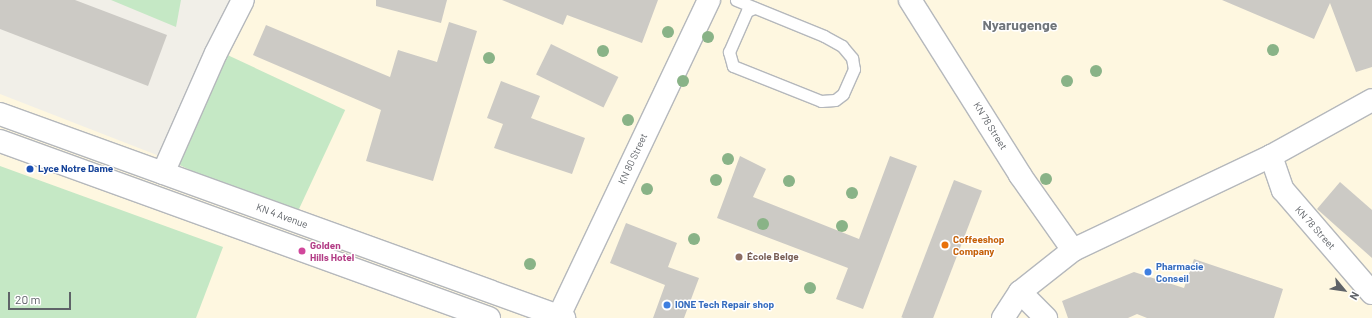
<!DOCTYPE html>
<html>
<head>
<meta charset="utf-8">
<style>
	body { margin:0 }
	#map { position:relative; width:1372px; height:318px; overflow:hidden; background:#f1efe8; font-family:Barlow,sans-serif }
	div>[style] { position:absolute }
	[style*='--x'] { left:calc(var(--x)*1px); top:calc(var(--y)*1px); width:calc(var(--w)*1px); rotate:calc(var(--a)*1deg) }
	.commercial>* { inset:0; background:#fef7e0 }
	.green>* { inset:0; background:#c5e8c5; transform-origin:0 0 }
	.building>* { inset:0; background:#cccac5; transform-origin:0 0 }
	.roads { filter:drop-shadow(1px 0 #b5b8bc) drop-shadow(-1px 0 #b5b8bc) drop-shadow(0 1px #b5b8bc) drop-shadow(0 -1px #b5b8bc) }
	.lane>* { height:11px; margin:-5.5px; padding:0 5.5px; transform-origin:5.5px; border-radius:5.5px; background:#fff }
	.street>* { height:22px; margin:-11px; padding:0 11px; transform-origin:11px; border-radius:11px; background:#fff }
	.secondary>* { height:22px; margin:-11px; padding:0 11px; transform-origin:11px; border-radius:11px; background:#fff }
	.trees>* { width:12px; height:12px; margin:-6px; border-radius:50%; background:#89b387 }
	.dots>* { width:11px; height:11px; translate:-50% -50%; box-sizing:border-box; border:2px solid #fff; border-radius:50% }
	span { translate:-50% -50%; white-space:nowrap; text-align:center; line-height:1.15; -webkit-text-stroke:3px #fff; paint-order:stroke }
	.street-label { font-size:10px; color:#5f6368 }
	.transit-label { font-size:10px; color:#164399; font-weight:700 }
	.left { translate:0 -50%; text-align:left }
	.food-label { font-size:10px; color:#c56008; font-weight:700 }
	.hotel-label { font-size:10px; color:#b23c85; font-weight:700 }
	.education-label { font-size:10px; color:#785e54; font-weight:700 }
	.shop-label { font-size:10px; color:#366cbe; font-weight:700 }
	.district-label { font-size:14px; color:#70757a; font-weight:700 }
	.north { position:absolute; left:1324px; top:270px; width:40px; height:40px; -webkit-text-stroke:3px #fff; paint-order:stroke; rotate:119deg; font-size:11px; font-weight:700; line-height:16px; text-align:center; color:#5f6368 }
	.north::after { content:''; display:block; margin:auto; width:14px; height:18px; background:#5f6368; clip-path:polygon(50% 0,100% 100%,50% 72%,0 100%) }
	.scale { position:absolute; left:8px; top:292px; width:63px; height:18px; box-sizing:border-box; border:2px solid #5f6368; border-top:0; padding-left:5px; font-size:12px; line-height:14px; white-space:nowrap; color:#5f6368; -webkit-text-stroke:3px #fff; paint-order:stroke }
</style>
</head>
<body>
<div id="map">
	<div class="commercial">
		<div style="clip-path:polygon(238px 0,1372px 0,1372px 318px,0 318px,0 94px,198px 171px)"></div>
	</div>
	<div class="green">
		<div style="clip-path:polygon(111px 0,181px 0,176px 27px)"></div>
		<div style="left:221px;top:52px;width:137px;height:120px;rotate:25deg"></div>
		<div style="clip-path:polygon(0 166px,223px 247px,196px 318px,0 318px)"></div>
	</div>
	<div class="building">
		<div style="clip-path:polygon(0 0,75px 0,167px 35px,148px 86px,0 29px)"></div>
		<div style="clip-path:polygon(376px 0,447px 0,441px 23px,376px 6px)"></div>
		<div style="clip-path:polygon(502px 0,658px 0,642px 43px,567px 15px,563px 25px)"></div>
		<div style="clip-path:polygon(1222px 0,1372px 0,1372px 67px,1356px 72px,1330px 3px,1314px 39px)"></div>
		<div style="clip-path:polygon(449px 22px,477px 31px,433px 181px,366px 161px,381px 110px,253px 55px,266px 25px,390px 77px,398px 50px,437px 62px)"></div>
		<div style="left:551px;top:44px;width:75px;height:34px;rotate:26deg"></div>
		<div style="clip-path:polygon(501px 81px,540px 96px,531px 118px,585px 138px,572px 174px,494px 148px,503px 124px,487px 118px)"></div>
		<div style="clip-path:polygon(740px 156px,766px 169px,753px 197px,859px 239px,890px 156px,917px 166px,863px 309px,836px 299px,848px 268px,717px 218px)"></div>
		<div style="left:954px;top:180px;width:30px;height:147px;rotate:21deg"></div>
		<div style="clip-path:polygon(1340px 182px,1372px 210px,1372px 258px,1317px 209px)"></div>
		<div style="clip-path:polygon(626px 223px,677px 243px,668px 267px,699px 278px,684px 318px,653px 318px,665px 285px,610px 263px)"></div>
		<div style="clip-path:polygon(1194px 259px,1283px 289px,1274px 318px,1147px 318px,1137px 314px,1128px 318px,1068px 318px,1062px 301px,1134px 272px,1184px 288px)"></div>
	</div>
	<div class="roads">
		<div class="lane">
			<div style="--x:736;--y:0;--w:95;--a:22.2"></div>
			<div style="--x:824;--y:36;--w:21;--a:29"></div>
			<div style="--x:842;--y:46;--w:16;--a:50"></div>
			<div style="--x:852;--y:58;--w:11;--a:80"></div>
			<div style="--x:854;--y:69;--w:27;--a:114"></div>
			<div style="--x:843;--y:94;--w:10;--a:143"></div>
			<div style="--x:835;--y:100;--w:14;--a:176"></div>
			<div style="--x:821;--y:101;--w:95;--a:-158.3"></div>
			<div style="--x:733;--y:66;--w:15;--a:-106"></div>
			<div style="--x:729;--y:52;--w:45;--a:-66.3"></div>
			<div style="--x:747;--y:11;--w:8;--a:-23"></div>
		</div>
		<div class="street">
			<div style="--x:910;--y:0;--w:207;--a:57.8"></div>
			<div style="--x:1020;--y:175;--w:92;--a:54.8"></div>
			<div style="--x:1271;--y:156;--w:36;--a:71"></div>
			<div style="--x:1283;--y:190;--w:136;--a:49.2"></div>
			<div style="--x:163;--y:173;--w:131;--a:-66.2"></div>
			<div style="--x:216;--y:53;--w:59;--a:-63"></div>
			<div style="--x:1020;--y:292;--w:37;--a:45"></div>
			<div style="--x:558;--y:318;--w:352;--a:-64.6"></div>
			<div style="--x:1003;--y:318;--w:31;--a:-57"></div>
			<div style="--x:1020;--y:292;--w:68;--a:-38.4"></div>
			<div style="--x:1073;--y:250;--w:219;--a:-25.4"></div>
			<div style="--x:1271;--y:156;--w:115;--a:-29"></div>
		</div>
		<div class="secondary">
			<div style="--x:0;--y:114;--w:600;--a:19.89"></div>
			<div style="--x:0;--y:141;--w:520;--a:19.9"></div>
		</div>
	</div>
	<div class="trees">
		<div style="left:668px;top:32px"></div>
		<div style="left:708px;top:37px"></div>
		<div style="left:1273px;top:50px"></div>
		<div style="left:603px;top:51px"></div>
		<div style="left:489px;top:58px"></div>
		<div style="left:1096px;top:71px"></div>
		<div style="left:683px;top:81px"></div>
		<div style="left:1067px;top:81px"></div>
		<div style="left:628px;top:120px"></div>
		<div style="left:728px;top:159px"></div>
		<div style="left:1046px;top:179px"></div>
		<div style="left:716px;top:180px"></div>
		<div style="left:789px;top:181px"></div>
		<div style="left:647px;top:189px"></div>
		<div style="left:852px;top:193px"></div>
		<div style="left:763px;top:224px"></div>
		<div style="left:842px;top:226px"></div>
		<div style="left:694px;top:239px"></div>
		<div style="left:530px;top:264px"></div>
		<div style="left:810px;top:288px"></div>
	</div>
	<div class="dots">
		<div style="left:30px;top:169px;background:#1a4fb4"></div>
		<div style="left:945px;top:245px;background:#e8710a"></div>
		<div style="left:302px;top:251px;background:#d1479c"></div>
		<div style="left:739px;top:257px;background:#8d6e63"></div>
		<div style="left:1148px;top:272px;background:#3f7fe0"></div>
		<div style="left:667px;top:305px;background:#3f7fe0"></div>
	</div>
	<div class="street-label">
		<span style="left:990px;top:126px;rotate:58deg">KN 78 Street</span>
		<span style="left:633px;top:159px;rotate:-65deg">KN 80 Street</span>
		<span style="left:282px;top:216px;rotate:20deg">KN 4 Avenue</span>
		<span style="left:1315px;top:228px;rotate:48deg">KN 78 Street</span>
	</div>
	<div class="transit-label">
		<span class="left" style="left:38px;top:169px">Lyce Notre Dame</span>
	</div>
	<div class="food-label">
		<span class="left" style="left:953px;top:245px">Coffeeshop<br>Company</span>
	</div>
	<div class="hotel-label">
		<span class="left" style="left:310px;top:251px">Golden<br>Hills Hotel</span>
	</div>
	<div class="education-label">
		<span class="left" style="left:747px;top:257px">École Belge</span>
	</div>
	<div class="shop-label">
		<span class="left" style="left:1156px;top:272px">Pharmacie<br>Conseil</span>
		<span class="left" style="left:675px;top:305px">IONE Tech Repair shop</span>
	</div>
	<div class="district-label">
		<span style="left:1020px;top:25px">Nyarugenge</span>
	</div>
	<div class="north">N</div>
	<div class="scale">20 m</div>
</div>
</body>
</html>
